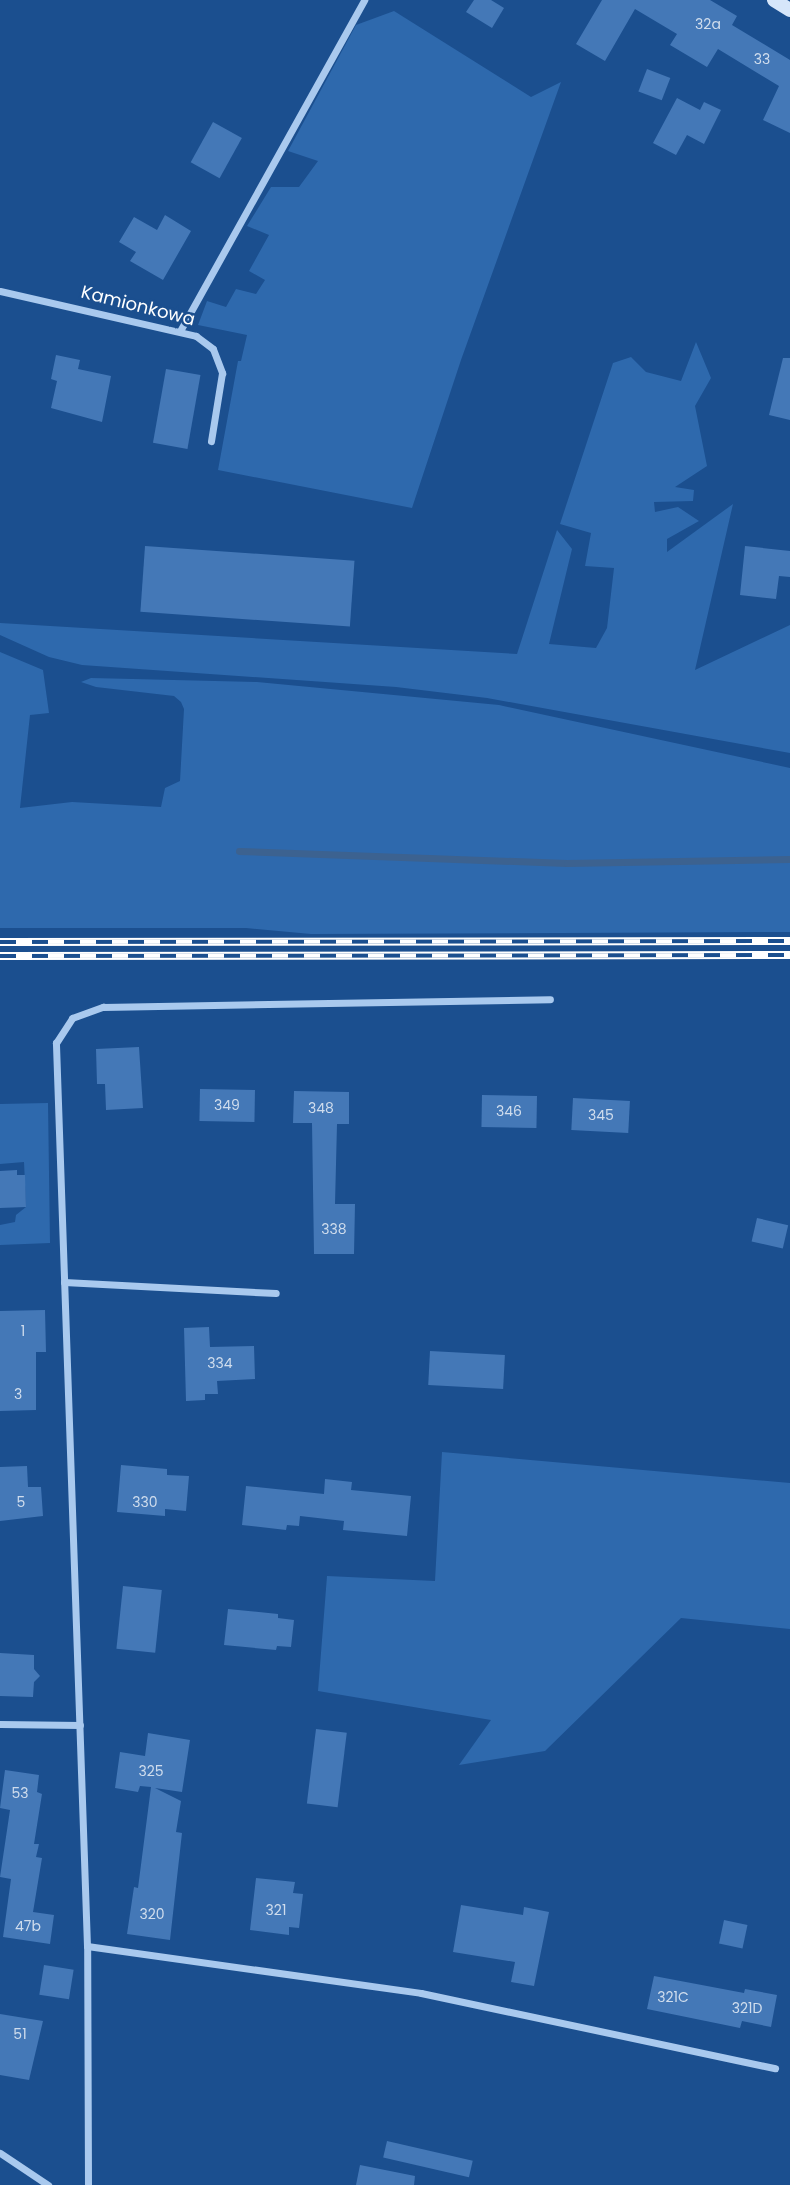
<!DOCTYPE html>
<html>
<head>
<meta charset="utf-8">
<style>
	body { margin:0 }
	#map { position:relative; width:790px; height:2185px; overflow:hidden; background:#1b4f8f; font-family:Poppins,sans-serif }
	div>[style] { position:absolute }
	[style*='--x'] { left:calc(var(--x)*1px); top:calc(var(--y)*1px); width:calc(var(--w)*1px); rotate:calc(var(--a)*1deg) }
	.green>* { inset:0; background:#2e69ad }
	.stream>* { height:7px; margin:-3.5px; padding:0 3.5px; transform-origin:3.5px; border-radius:3.5px; background:#3c6290 }
	.building>* { inset:0; background:#4478b7; transform-origin:0 0 }
	.street>* { height:7px; margin:-3.5px; padding:0 3.5px; transform-origin:3.5px; border-radius:3.5px; background:#a9c9ee }
	.secondary>* { height:14px; margin:-7px; padding:0 7px; transform-origin:7px; border-radius:7px; background:#d6e6fa }
	.rail>* { height:8px; margin-top:-4px; transform-origin:0; background:repeating-linear-gradient(90deg,#1b4f8f 0 16px,#fff 0 32px); box-sizing:border-box; border-block:2px solid #fff }
	span { translate:-50% -50%; white-space:nowrap; text-align:center; line-height:1.15; -webkit-text-stroke:5px #1b4f8f; paint-order:stroke }
	.number-label { font-size:14px; color:#d0dded }
	.number-label span { -webkit-text-stroke-width:0 }
	.street-label { font-size:18px; color:#fff }
</style>
</head>
<body>
<div id="map">
	<div class="green">
		<div style="clip-path:polygon(394px 11px,531px 97px,561px 82px,461px 360px,412px 508px,218px 470px,238px 361px,241px 361px,247px 335px,198px 325px,207px 301px,226px 307px,236px 289px,256px 294px,265px 280px,249px 271px,269px 235px,247px 226px,271px 187px,299px 187px,318px 161px,288px 151px,356px 25px)"></div>
		<div style="clip-path:polygon(696px 342px,711px 378px,695px 406px,707px 466px,675px 487px,694px 490px,693px 501px,654px 502px,655px 512px,678px 507px,699px 521px,667px 539px,667px 552px,733px 504px,695px 670px,790px 625px,790px 753px,487px 698px,396px 687px,82px 665px,49px 657px,0 635px,0 623px,517px 654px,557px 530px,572px 549px,549px 644px,596px 648px,607px 628px,614px 568px,585px 566px,591px 533px,560px 524px,613px 363px,631px 357px,646px 372px,681px 381px)"></div>
		<div style="clip-path:polygon(0 652px,43px 670px,49px 713px,30px 715px,20px 808px,72px 802px,161px 807px,165px 788px,180px 781px,184px 709px,181px 702px,174px 696px,96px 687px,81px 682px,91px 678px,257px 682px,499px 705px,790px 768px,790px 932px,311px 934px,246px 928px,0 928px)"></div>
		<div style="clip-path:polygon(48px 1103px,50px 1243px,0 1245px,0 1225px,15px 1222px,16px 1215px,26px 1207px,24px 1162px,0 1164px,0 1104px)"></div>
		<div style="clip-path:polygon(442px 1452px,790px 1483px,790px 1629px,681px 1618px,545px 1751px,459px 1765px,491px 1720px,318px 1691px,327px 1576px,435px 1581px)"></div>
	</div>
	<div class="stream">
		<div style="--x:239;--y:851;--w:328;--a:2.1"></div>
		<div style="--x:567;--y:863;--w:223;--a:-1"></div>
	</div>
	<div class="building">
		<div style="clip-path:polygon(474px 0,491px 0,504px 8px,492px 28px,466px 12px)"></div>
		<div style="clip-path:polygon(602px 0,710px 0,737px 16px,732px 25px,790px 60px,790px 133px,763px 120px,779px 86px,718px 49px,707px 67px,670px 45px,677px 34px,635px 9px,605px 61px,576px 44px)"></div>
		<div style="left:647px;top:69px;width:25px;height:24px;rotate:21deg"></div>
		<div style="clip-path:polygon(677px 98px,700px 110px,704px 102px,721px 110px,704px 144px,687px 135px,676px 155px,653px 143px)"></div>
		<div style="left:213px;top:122px;width:33px;height:46px;rotate:29deg"></div>
		<div style="clip-path:polygon(165px 215px,191px 231px,163px 280px,130px 261px,136px 252px,119px 242px,134px 217px,157px 230px)"></div>
		<div style="clip-path:polygon(56px 355px,80px 360px,78px 369px,111px 376px,102px 422px,51px 408px,57px 381px,51px 379px)"></div>
		<div style="clip-path:polygon(783px 358px,790px 358px,790px 420px,769px 415px)"></div>
		<div style="left:166px;top:369px;width:35px;height:75px;rotate:10deg"></div>
		<div style="left:145px;top:546px;width:210px;height:66px;rotate:4deg"></div>
		<div style="clip-path:polygon(745px 546px,790px 551px,790px 577px,779px 576px,776px 599px,740px 595px)"></div>
		<div style="clip-path:polygon(139px 1047px,143px 1108px,106px 1110px,105px 1084px,97px 1084px,96px 1049px)"></div>
		<div style="left:200px;top:1089px;width:55px;height:32px;rotate:1deg"></div>
		<div style="clip-path:polygon(294px 1091px,349px 1092px,349px 1124px,337px 1124px,335px 1204px,355px 1204px,354px 1254px,314px 1254px,312px 1123px,293px 1123px)"></div>
		<div style="left:482px;top:1095px;width:55px;height:32px;rotate:1deg"></div>
		<div style="left:573px;top:1098px;width:57px;height:32px;rotate:3deg"></div>
		<div style="clip-path:polygon(17px 1170px,17px 1175px,25px 1175px,26px 1207px,0 1208px,0 1171px)"></div>
		<div style="left:757px;top:1218px;width:32px;height:24px;rotate:13deg"></div>
		<div style="clip-path:polygon(45px 1310px,46px 1352px,36px 1352px,36px 1410px,0 1411px,0 1311px)"></div>
		<div style="clip-path:polygon(209px 1327px,210px 1347px,254px 1346px,255px 1379px,217px 1381px,218px 1394px,205px 1394px,205px 1400px,186px 1401px,184px 1328px)"></div>
		<div style="left:430px;top:1351px;width:75px;height:34px;rotate:3deg"></div>
		<div style="clip-path:polygon(121px 1465px,167px 1469px,167px 1475px,189px 1476px,186px 1511px,165px 1509px,165px 1516px,117px 1512px)"></div>
		<div style="clip-path:polygon(27px 1466px,28px 1487px,41px 1487px,43px 1516px,0 1521px,0 1467px)"></div>
		<div style="clip-path:polygon(325px 1479px,352px 1482px,351px 1490px,411px 1496px,407px 1536px,343px 1530px,344px 1521px,300px 1516px,299px 1526px,287px 1525px,286px 1530px,242px 1525px,246px 1486px,324px 1494px)"></div>
		<div style="left:123px;top:1586px;width:39px;height:63px;rotate:6deg"></div>
		<div style="clip-path:polygon(228px 1609px,278px 1614px,278px 1618px,294px 1620px,291px 1647px,277px 1646px,276px 1650px,224px 1645px)"></div>
		<div style="clip-path:polygon(0 1653px,34px 1655px,34px 1669px,40px 1676px,34px 1682px,33px 1697px,0 1696px)"></div>
		<div style="left:316px;top:1729px;width:31px;height:75px;rotate:7deg"></div>
		<div style="clip-path:polygon(148px 1733px,190px 1740px,182px 1792px,155px 1788px,181px 1801px,176px 1832px,182px 1833px,170px 1940px,127px 1934px,134px 1887px,138px 1888px,151px 1787px,140px 1786px,138px 1792px,115px 1788px,120px 1752px,145px 1756px)"></div>
		<div style="clip-path:polygon(5px 1770px,39px 1775px,37px 1792px,42px 1794px,34px 1844px,39px 1844px,36px 1857px,42px 1858px,33px 1912px,54px 1915px,50px 1944px,3px 1937px,11px 1879px,0 1877px,10px 1810px,0 1808px)"></div>
		<div style="clip-path:polygon(256px 1878px,295px 1882px,293px 1893px,303px 1894px,299px 1928px,289px 1927px,289px 1935px,250px 1930px)"></div>
		<div style="clip-path:polygon(461px 1905px,523px 1915px,524px 1907px,549px 1912px,534px 1986px,511px 1982px,515px 1962px,453px 1952px)"></div>
		<div style="left:724px;top:1920px;width:24px;height:24px;rotate:12deg"></div>
		<div style="left:44px;top:1965px;width:30px;height:30px;rotate:9deg"></div>
		<div style="clip-path:polygon(654px 1976px,744px 1993px,745px 1989px,777px 1995px,771px 2027px,742px 2021px,740px 2028px,647px 2009px)"></div>
		<div style="clip-path:polygon(0 2014px,43px 2021px,29px 2080px,0 2075px)"></div>
		<div style="left:387px;top:2141px;width:88px;height:17px;rotate:13deg"></div>
		<div style="clip-path:polygon(360px 2165px,415px 2176px,414px 2185px,356px 2185px)"></div>
	</div>
	<div class="street">
		<div style="--x:0;--y:291;--w:201;--a:12.9"></div>
		<div style="--x:196;--y:336;--w:21;--a:37"></div>
		<div style="--x:213;--y:349;--w:26;--a:69"></div>
		<div style="--x:222;--y:373;--w:69;--a:99.2"></div>
		<div style="--x:180;--y:331;--w:379;--a:-60.9"></div>
		<div style="--x:64;--y:1282;--w:212;--a:3"></div>
		<div style="--x:0;--y:1724;--w:80;--a:0.7"></div>
		<div style="--x:87;--y:1946;--w:337;--a:8"></div>
		<div style="--x:421;--y:1993;--w:362;--a:12"></div>
		<div style="--x:0;--y:2153;--w:58;--a:33.7"></div>
		<div style="--x:88;--y:2185;--w:239;--a:-90.2"></div>
		<div style="--x:87;--y:1946;--w:904;--a:-91.97"></div>
		<div style="--x:56;--y:1043;--w:30;--a:-57"></div>
		<div style="--x:72;--y:1018;--w:33;--a:-20"></div>
		<div style="--x:103;--y:1007;--w:447;--a:-1"></div>
	</div>
	<div class="secondary">
		<div style="--x:774;--y:0;--w:19;--a:32"></div>
	</div>
	<div class="rail">
		<div style="--x:0;--y:942;--w:790;--a:-0.07"></div>
		<div style="--x:0;--y:956;--w:790;--a:-0.07"></div>
	</div>
	<div class="number-label">
		<span style="left:708px;top:24px">32a</span>
		<span style="left:762px;top:59px">33</span>
		<span style="left:227px;top:1105px">349</span>
		<span style="left:321px;top:1108px">348</span>
		<span style="left:509px;top:1111px">346</span>
		<span style="left:601px;top:1115px">345</span>
		<span style="left:334px;top:1229px">338</span>
		<span style="left:23px;top:1331px">1</span>
		<span style="left:220px;top:1363px">334</span>
		<span style="left:18px;top:1394px">3</span>
		<span style="left:21px;top:1502px">5</span>
		<span style="left:145px;top:1502px">330</span>
		<span style="left:151px;top:1771px">325</span>
		<span style="left:20px;top:1793px">53</span>
		<span style="left:276px;top:1910px">321</span>
		<span style="left:152px;top:1914px">320</span>
		<span style="left:28px;top:1926px">47b</span>
		<span style="left:673px;top:1997px">321C</span>
		<span style="left:747px;top:2008px">321D</span>
		<span style="left:20px;top:2034px">51</span>
	</div>
	<div class="street-label">
		<span style="left:138px;top:306px;rotate:14deg">Kamionkowa</span>
	</div>
</div>
</body>
</html>
